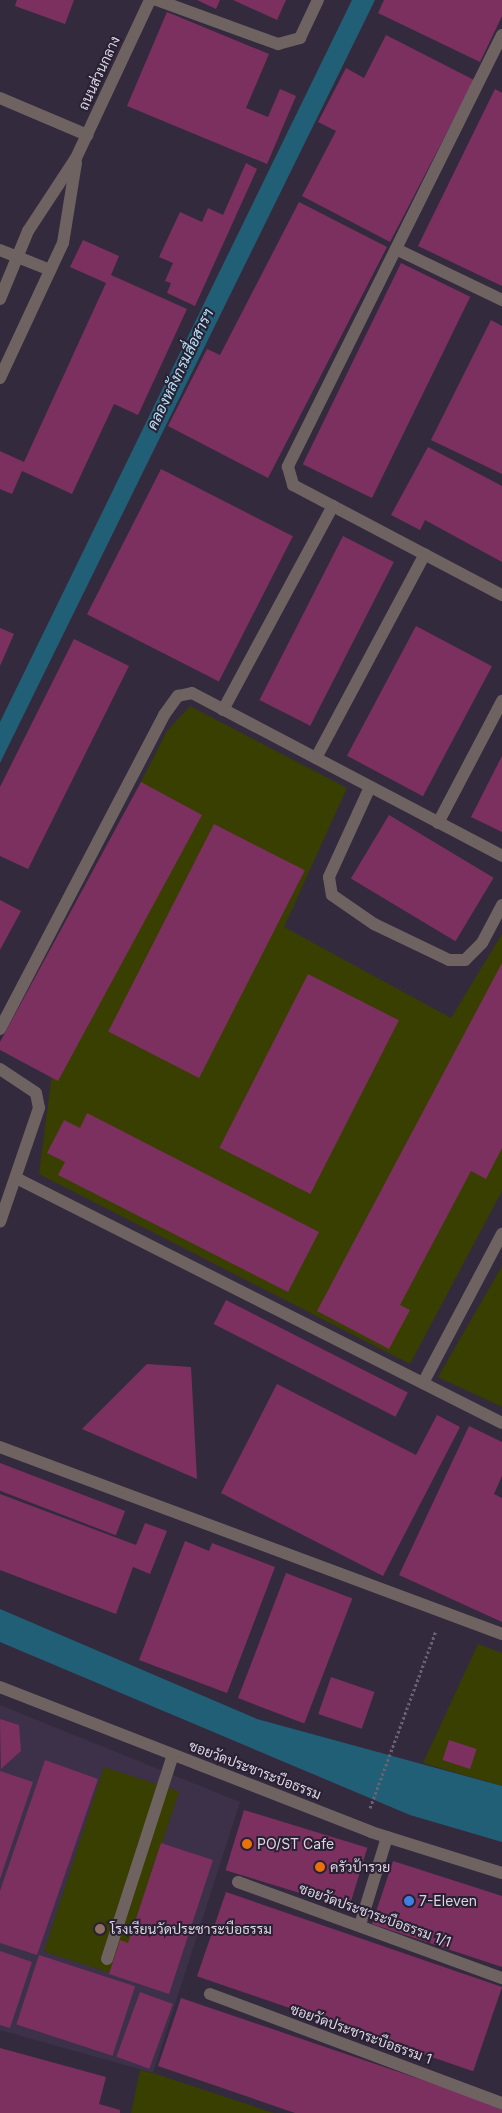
<!DOCTYPE html>
<html>
<head>
<meta charset="utf-8">
<style>
	body { margin:0 }
	#map { position:relative; width:502px; height:2113px; overflow:hidden; background:#342a3d; font-family:Inter,Sarabun,sans-serif }
	div>[style] { position:absolute }
	[style*='--x'] { left:calc(var(--x)*1px); top:calc(var(--y)*1px); width:calc(var(--w)*1px); rotate:calc(var(--a)*1deg) }
	.built>* { inset:0; background:#3d3049 }
	.green>* { inset:0; background:#393e01; transform-origin:0 0 }
	.water>* { inset:0; background:#215f76 }
	.building>* { inset:0; background:#7c3060; transform-origin:0 0 }
	.path>* { height:3px; margin-top:-1.5px; transform-origin:0; background:repeating-linear-gradient(90deg,#6a6172 0 2.5px,transparent 0 5px) }
	.lane>* { height:12px; margin:-6px; padding:0 6px; transform-origin:6px; border-radius:6px; background:#6f6362 }
	.street>* { height:12px; margin:-6px; padding:0 6px; transform-origin:6px; border-radius:6px; background:#6f6362 }
	.dots>* { width:14px; height:14px; translate:-50% -50%; box-sizing:border-box; border:2px solid #2a2033; border-radius:50% }
	span { translate:-50% -50%; white-space:nowrap; text-align:center; line-height:1.15; -webkit-text-stroke:4px #2a2033; paint-order:stroke }
	.street-label { font-size:14px; color:#dcd6e3 }
	.poi-label { font-size:14px; color:#dcd6e3 }
	.left { translate:0 -50%; text-align:left }
	.water-label { font-size:15px; color:#b2e4fa; font-style:italic }
</style>
</head>
<body>
<div id="map">
	<div class="built">
		<div style="clip-path:polygon(0 1705px,240px 1802px,153px 2073px,0 2030px)"></div>
	</div>
	<div class="green">
		<div style="clip-path:polygon(190px 706px,347px 788px,284px 927px,451px 1018px,502px 934px,502px 1191px,410px 1364px,39px 1174px,55px 1050px,141px 782px,167px 731px)"></div>
		<div style="clip-path:polygon(502px 1266px,502px 1407px,438px 1377px)"></div>
		<div style="clip-path:polygon(478px 1644px,502px 1653px,502px 1786px,423px 1763px)"></div>
		<div style="left:104px;top:1767px;width:79px;height:194px;rotate:18deg"></div>
		<div style="clip-path:polygon(140px 2070px,153px 2073px,274px 2113px,131px 2113px)"></div>
	</div>
	<div class="water">
		<div style="clip-path:polygon(352px 0,375px 0,0 763px,0 722px)"></div>
		<div style="clip-path:polygon(0 1609px,257px 1719px,502px 1786px,502px 1842px,410px 1815px,0 1642px)"></div>
	</div>
	<div class="building">
		<div style="clip-path:polygon(17px 0,74px 0,65px 24px,15px 6px)"></div>
		<div style="clip-path:polygon(197px 0,220px 0,216px 9px)"></div>
		<div style="clip-path:polygon(233px 0,286px 0,277px 20px)"></div>
		<div style="clip-path:polygon(384px 0,502px 0,502px 16px,480px 62px,378px 13px)"></div>
		<div style="clip-path:polygon(167px 12px,269px 54px,246px 108px,268px 117px,280px 89px,296px 96px,267px 164px,127px 106px)"></div>
		<div style="clip-path:polygon(386px 35px,474px 80px,390px 242px,302px 196px,336px 131px,318px 122px,346px 68px,364px 78px)"></div>
		<div style="clip-path:polygon(495px 89px,502px 93px,502px 286px,418px 246px)"></div>
		<div style="clip-path:polygon(246px 163px,257px 169px,195px 306px,167px 293px,171px 283px,165px 281px,173px 263px,159px 257px,180px 212px,202px 222px,208px 208px,223px 215px)"></div>
		<div style="clip-path:polygon(299px 202px,387px 247px,268px 478px,168px 426px,207px 349px,220px 355px)"></div>
		<div style="clip-path:polygon(83px 240px,119px 256px,111px 275px,187px 309px,138px 415px,114px 404px,72px 494px,22px 471px,12px 494px,0 489px,0 451px,24px 462px,106px 283px,70px 267px)"></div>
		<div style="left:401px;top:263px;width:77px;height:224px;rotate:26deg"></div>
		<div style="clip-path:polygon(491px 320px,502px 326px,502px 474px,431px 440px)"></div>
		<div style="clip-path:polygon(428px 447px,502px 486px,502px 562px,425px 520px,420px 530px,391px 515px)"></div>
		<div style="left:161px;top:469px;width:148px;height:163px;rotate:27deg"></div>
		<div style="left:343px;top:536px;width:57px;height:184px;rotate:27deg"></div>
		<div style="left:416px;top:626px;width:86px;height:147px;rotate:28deg"></div>
		<div style="clip-path:polygon(0 628px,14px 634px,0 666px)"></div>
		<div style="clip-path:polygon(74px 639px,129px 666px,28px 869px,0 856px,0 787px)"></div>
		<div style="clip-path:polygon(502px 756px,502px 832px,471px 817px)"></div>
		<div style="clip-path:polygon(141px 782px,202px 815px,58px 1081px,0 1050px,0 1042px)"></div>
		<div style="left:389px;top:815px;width:122px;height:74px;rotate:31deg"></div>
		<div style="left:214px;top:824px;width:102px;height:233px;rotate:27deg"></div>
		<div style="clip-path:polygon(0 900px,21px 911px,0 950px)"></div>
		<div style="clip-path:polygon(502px 963px,502px 1148px,486px 1179px,471px 1171px,400px 1305px,410px 1310px,389px 1349px,317px 1311px)"></div>
		<div style="left:308px;top:974px;width:102px;height:195px;rotate:27deg"></div>
		<div style="clip-path:polygon(87px 1113px,319px 1232px,288px 1292px,58px 1175px,65px 1162px,47px 1153px,64px 1120px,80px 1128px)"></div>
		<div style="left:226px;top:1300px;width:204px;height:27px;rotate:27deg"></div>
		<div style="clip-path:polygon(147px 1364px,191px 1367px,197px 1479px,82px 1429px)"></div>
		<div style="clip-path:polygon(277px 1384px,416px 1455px,437px 1415px,460px 1427px,383px 1576px,221px 1493px)"></div>
		<div style="clip-path:polygon(469px 1426px,502px 1442px,502px 1476px,494px 1494px,502px 1498px,502px 1622px,399px 1575px)"></div>
		<div style="left:0;top:1463px;width:134px;height:26px;rotate:21deg"></div>
		<div style="clip-path:polygon(0 1494px,136px 1545px,145px 1523px,167px 1531px,150px 1574px,133px 1567px,116px 1614px,0 1570px)"></div>
		<div style="clip-path:polygon(185px 1541px,209px 1551px,212px 1543px,275px 1567px,227px 1693px,139px 1660px)"></div>
		<div style="left:286px;top:1573px;width:71px;height:134px;rotate:21deg"></div>
		<div style="left:331px;top:1677px;width:46px;height:39px;rotate:19deg"></div>
		<div style="clip-path:polygon(0 1719px,19px 1725px,21px 1751px,1px 1769px)"></div>
		<div style="left:449px;top:1740px;width:29px;height:21px;rotate:18deg"></div>
		<div style="clip-path:polygon(45px 1760px,98px 1779px,37px 1955px,0 1943px,0 1891px)"></div>
		<div style="clip-path:polygon(0 1771px,33px 1782px,0 1879px)"></div>
		<div style="left:244px;top:1810px;width:129px;height:63px;rotate:17deg"></div>
		<div style="clip-path:polygon(161px 1843px,213px 1860px,169px 1994px,109px 1974px,120px 1940px,128px 1943px)"></div>
		<div style="clip-path:polygon(393px 1861px,502px 1896px,502px 1967px,372px 1924px)"></div>
		<div style="left:226px;top:1892px;width:292px;height:89px;rotate:19deg"></div>
		<div style="clip-path:polygon(0 1951px,32px 1962px,10px 2028px,0 2025px)"></div>
		<div style="left:39px;top:1955px;width:101px;height:73px;rotate:18deg"></div>
		<div style="left:140px;top:1992px;width:35px;height:69px;rotate:20deg"></div>
		<div style="clip-path:polygon(181px 1998px,502px 2107px,502px 2113px,295px 2113px,158px 2066px)"></div>
		<div style="clip-path:polygon(0 2048px,106px 2077px,99px 2104px,120px 2110px,120px 2113px,0 2113px)"></div>
	</div>
	<div class="path">
		<div style="--x:370;--y:1808;--w:189;--a:-69.6"></div>
	</div>
	<div class="lane">
		<div style="--x:157;--y:0;--w:129;--a:20"></div>
		<div style="--x:278;--y:44;--w:23;--a:-15"></div>
		<div style="--x:300;--y:38;--w:42;--a:-64.7"></div>
		<div style="--x:502;--y:35;--w:482;--a:116.4"></div>
		<div style="--x:288;--y:467;--w:19;--a:74"></div>
		<div style="--x:293;--y:485;--w:236;--a:27.8"></div>
		<div style="--x:0;--y:98;--w:95;--a:23"></div>
		<div style="--x:396;--y:249;--w:118;--a:25.7"></div>
		<div style="--x:223;--y:710;--w:232;--a:-61.7"></div>
		<div style="--x:316;--y:758;--w:231;--a:-61.9"></div>
		<div style="--x:370;--y:787;--w:99;--a:114.5"></div>
		<div style="--x:329;--y:877;--w:18;--a:81"></div>
		<div style="--x:332;--y:895;--w:51;--a:34.6"></div>
		<div style="--x:374;--y:924;--w:83;--a:25.6"></div>
		<div style="--x:449;--y:960;--w:16;--a:0"></div>
		<div style="--x:465;--y:960;--w:24;--a:-45"></div>
		<div style="--x:482;--y:943;--w:43;--a:-62.2"></div>
		<div style="--x:438;--y:823;--w:138;--a:-62.3"></div>
		<div style="--x:0;--y:1029;--w:354;--a:-62.4"></div>
		<div style="--x:164;--y:715;--w:24;--a:-54"></div>
		<div style="--x:178;--y:696;--w:14;--a:-12"></div>
		<div style="--x:192;--y:693;--w:350;--a:27.7"></div>
		<div style="--x:0;--y:1069;--w:43;--a:33.7"></div>
		<div style="--x:36;--y:1093;--w:15;--a:79"></div>
		<div style="--x:39;--y:1108;--w:120;--a:108.9"></div>
		<div style="--x:16;--y:1178;--w:544;--a:26.75"></div>
		<div style="--x:423;--y:1383;--w:169;--a:-62.1"></div>
		<div style="--x:0;--y:1447;--w:536;--a:20.43"></div>
		<div style="--x:107;--y:1959;--w:214;--a:-72.1"></div>
	</div>
	<div class="street">
		<div style="--x:0;--y:250;--w:54;--a:21.8"></div>
		<div style="--x:0;--y:299;--w:74;--a:-67.6"></div>
		<div style="--x:28;--y:231;--w:87;--a:-56.7"></div>
		<div style="--x:76;--y:158;--w:174;--a:-64.9"></div>
		<div style="--x:0;--y:378;--w:149;--a:-65"></div>
		<div style="--x:63;--y:243;--w:81;--a:-80.8"></div>
		<div style="--x:0;--y:1687;--w:398;--a:21.3"></div>
		<div style="--x:371;--y:1832;--w:137;--a:17.4"></div>
		<div style="--x:238;--y:1882;--w:281;--a:20"></div>
		<div style="--x:360;--y:1925;--w:92;--a:-72.9"></div>
		<div style="--x:210;--y:1994;--w:312;--a:20.5"></div>
	</div>
	<div class="dots">
		<div style="left:247px;top:1844px;background:#e8710a"></div>
		<div style="left:320px;top:1867px;background:#e8710a"></div>
		<div style="left:409px;top:1901px;background:#3f7fe0"></div>
		<div style="left:100px;top:1929px;background:#8d6e63"></div>
	</div>
	<div class="street-label">
		<span style="left:99px;top:73px;rotate:-65deg">ถนนส่วนกลาง</span>
		<span style="left:255px;top:1770px;rotate:21deg">ซอยวัดประชาระบือธรรม</span>
		<span style="left:375px;top:1915px;rotate:20deg">ซอยวัดประชาระบือธรรม 1/1</span>
		<span style="left:361px;top:2034px;rotate:20deg">ซอยวัดประชาระบือธรรม 1</span>
	</div>
	<div class="poi-label">
		<span class="left" style="left:257px;top:1844px">PO/ST Cafe</span>
		<span class="left" style="left:330px;top:1867px">ครัวป้ารวย</span>
		<span class="left" style="left:419px;top:1901px">7-Eleven</span>
		<span class="left" style="left:110px;top:1929px">โรงเรียนวัดประชาระบือธรรม</span>
	</div>
	<div class="water-label">
		<span style="left:180px;top:369px;rotate:-64deg">คลองหลังกรมสื่อสารฯ</span>
	</div>
</div>
</body>
</html>
